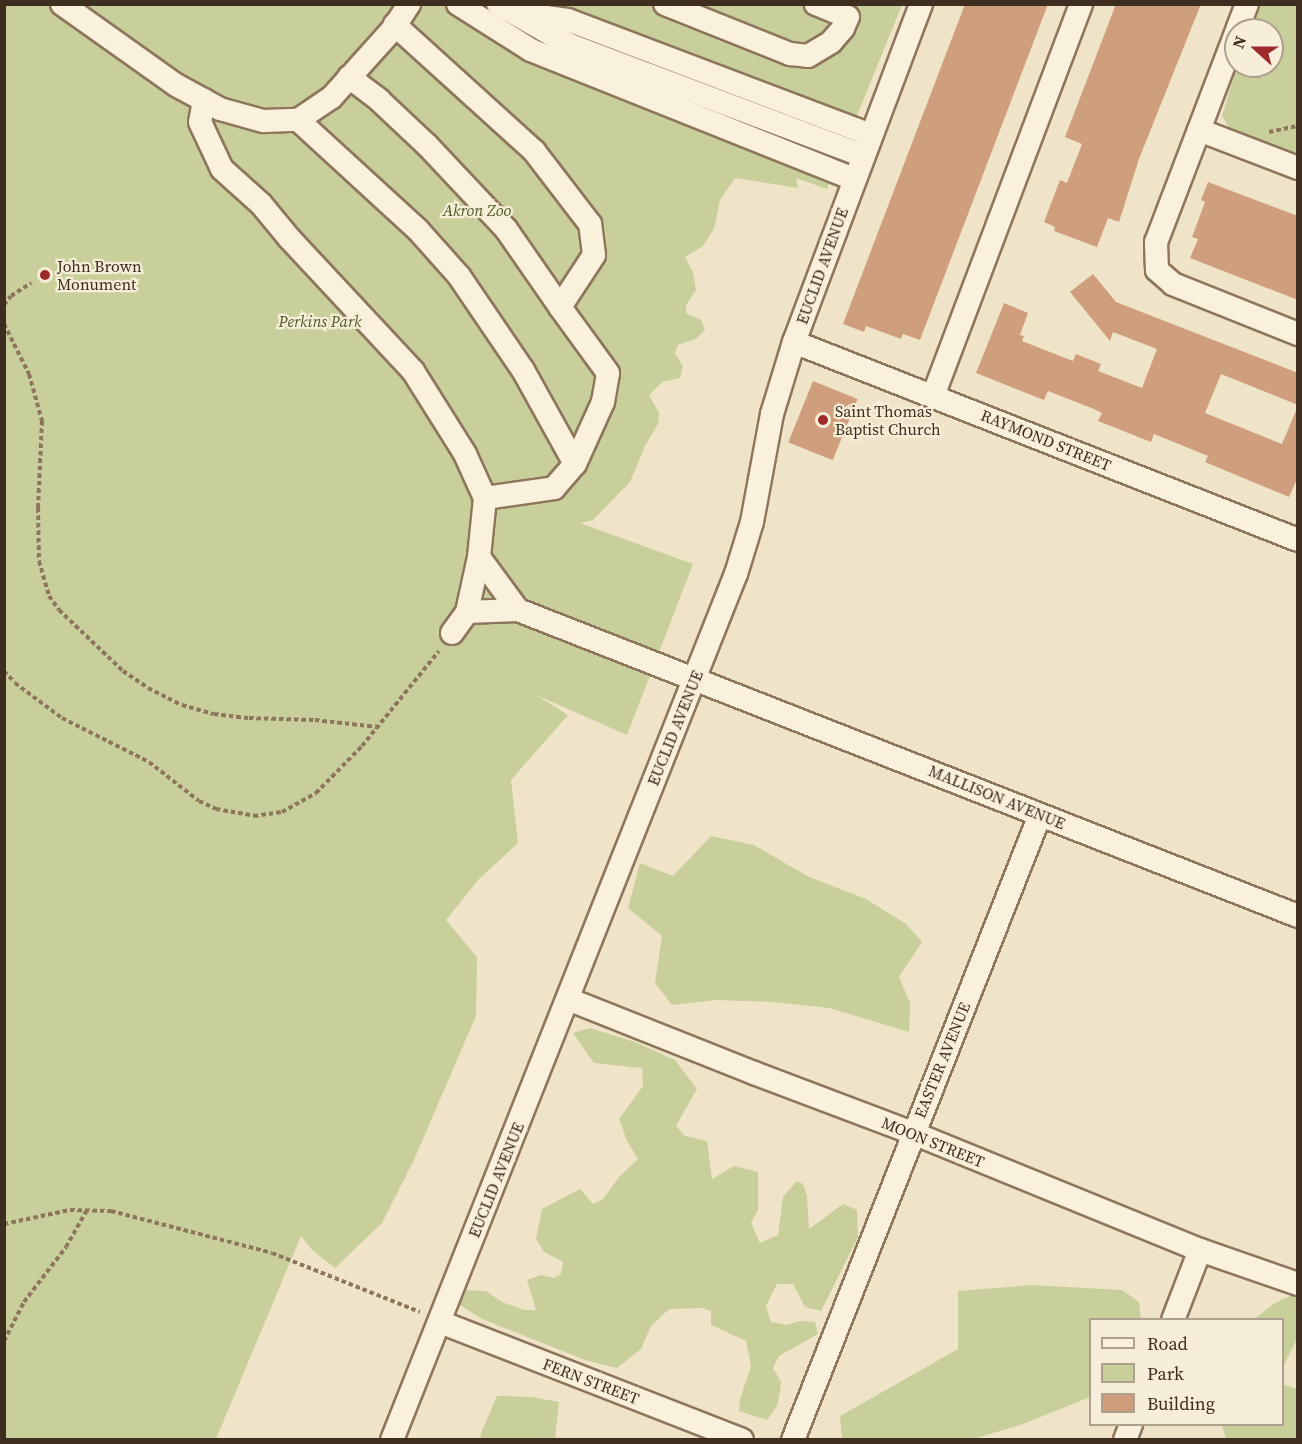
<!DOCTYPE html>
<html>
<head>
<meta charset="utf-8">
<style>
	body { margin:0 }
	#map { position:relative; width:1302px; height:1444px; overflow:hidden; background:#f0e4c8; font-family:"Source Serif 4",serif }
	div>[style] { position:absolute }
	[style*='--x'] { left:calc(var(--x)*1px); top:calc(var(--y)*1px); width:calc(var(--w)*1px); rotate:calc(var(--a)*1deg) }
	.green>* { inset:0; background:#c9cf9b }
	.building>* { inset:0; background:#cf9f7d; transform-origin:0 0 }
	.path>* { height:4px; margin-top:-2px; transform-origin:0; background:repeating-linear-gradient(90deg,#8d765c 0 4.5px,transparent 0 7.5px) }
	.roads { filter:drop-shadow(2px 0 #8d765c) drop-shadow(-2px 0 #8d765c) drop-shadow(0 2px #8d765c) drop-shadow(0 -2px #8d765c) }
	.minor>* { height:22px; margin:-11px; padding:0 11px; transform-origin:11px; border-radius:11px; background:#faf1dc }
	.dots>* { width:16px; height:16px; translate:-50% -50%; box-sizing:border-box; border:3px solid #f7eed8; border-radius:50% }
	span { translate:-50% -50%; white-space:nowrap; text-align:center; line-height:1.15; -webkit-text-stroke:4.5px #f7eed8; paint-order:stroke }
	.park-label { font-size:16px; color:#4d5a26; font-style:italic }
	.poi-label { font-size:16px; color:#3d2e20 }
	.left { translate:0 -50%; text-align:left }
	.street-label { font-size:16px; color:#3d2e20 }
	.frame { position:absolute; inset:0; border:6px solid #3d2e20; pointer-events:none }
	.legend { position:absolute; left:1089px; top:1318px; width:195px; height:108px; box-sizing:border-box; background:#f7eed8; border:2px solid #ada18e; margin:0; padding:8px 10px; list-style:none; font-size:18px; color:#3d2e20 }
	.legend li { display:flex; align-items:center; gap:12px; height:30px }
	.legend b { width:30px; border:2px solid #ada18e }
	.north { position:absolute; left:1224px; top:18px; width:60px; height:60px; box-sizing:border-box; background:#f7eed8; border:2px solid #ada18e; border-radius:50%; rotate:291deg; font-size:16px; font-weight:700; line-height:24px; text-align:center; color:#3d2e20 }
	.north::after { content:''; display:block; margin:auto; width:21px; height:27px; background:#9e2a2b; clip-path:polygon(50% 0,100% 100%,50% 72%,0 100%) }
</style>
</head>
<body>
<div id="map">
	<div class="green">
		<div style="clip-path:polygon(5px 5px,902px 5px,827px 189px,796px 178px,798px 188px,735px 178px,720px 200px,714px 229px,703px 246px,685px 257px,693px 272px,696px 290px,686px 305px,686px 313px,701px 320px,705px 330px,696px 339px,678px 345px,675px 353px,683px 366px,680px 378px,662px 382px,649px 395px,659px 413px,658px 424px,645px 446px,630px 482px,593px 520px,580px 523px,693px 564px,627px 735px,536px 695px,568px 715px,511px 780px,518px 843px,479px 879px,446px 920px,477px 957px,476px 1016px,413px 1162px,382px 1223px,335px 1268px,312px 1250px,301px 1236px,216px 1439px,5px 1440px)"></div>
		<div style="clip-path:polygon(1259px 5px,1297px 5px,1297px 155px,1229px 128px,1222px 116px,1237px 66px,1272px 66px,1272px 30px,1250px 30px)"></div>
		<div style="clip-path:polygon(711px 836px,754px 845px,809px 877px,866px 899px,906px 924px,922px 942px,899px 977px,910px 1003px,909px 1032px,829px 1008px,773px 1002px,717px 1000px,672px 1005px,655px 983px,662px 936px,628px 908px,640px 863px,673px 876px)"></div>
		<div style="clip-path:polygon(590px 1028px,635px 1042px,675px 1060px,697px 1089px,676px 1126px,685px 1136px,707px 1141px,712px 1179px,734px 1166px,758px 1172px,758px 1210px,751px 1223px,760px 1243px,778px 1235px,783px 1197px,797px 1181px,803px 1184px,807px 1196px,809px 1229px,843px 1204px,857px 1210px,858px 1237px,821px 1311px,805px 1307px,793px 1284px,777px 1284px,766px 1306px,771px 1322px,787px 1325px,800px 1321px,815px 1322px,818px 1334px,779px 1356px,773px 1368px,781px 1382px,780px 1392px,777px 1406px,767px 1420px,739px 1411px,740px 1399px,751px 1366px,746px 1341px,711px 1325px,711px 1311px,702px 1308px,669px 1309px,651px 1326px,641px 1349px,617px 1368px,585px 1360px,482px 1319px,460px 1305px,466px 1290px,486px 1291px,502px 1302px,524px 1310px,536px 1310px,527px 1280px,541px 1275px,554px 1278px,561px 1274px,563px 1262px,544px 1252px,536px 1239px,542px 1209px,580px 1189px,593px 1204px,603px 1199px,619px 1177px,638px 1159px,627px 1141px,619px 1119px,643px 1086px,642px 1068px,594px 1063px,573px 1033px)"></div>
		<div style="clip-path:polygon(1032px 1285px,1122px 1290px,1139px 1302px,1141px 1319px,1090px 1320px,1090px 1397px,1023px 1424px,974px 1439px,842px 1439px,840px 1416px,958px 1349px,958px 1291px)"></div>
		<div style="clip-path:polygon(1296px 1293px,1297px 1339px,1283px 1367px,1282px 1320px,1253px 1320px,1275px 1303px)"></div>
		<div style="clip-path:polygon(1283px 1384px,1297px 1389px,1297px 1439px,1226px 1439px,1222px 1425px,1282px 1424px)"></div>
		<div style="clip-path:polygon(497px 1396px,532px 1397px,559px 1402px,555px 1439px,480px 1439px,481px 1433px)"></div>
	</div>
	<div class="building">
		<div style="clip-path:polygon(965px 4px,1048px 4px,920px 340px,903px 334px,901px 339px,866px 326px,864px 332px,843px 324px)"></div>
		<div style="clip-path:polygon(1116px 4px,1201px 4px,1139px 159px,1119px 222px,1108px 218px,1097px 247px,1054px 231px,1055px 227px,1044px 222px,1060px 180px,1067px 183px,1082px 144px,1065px 137px)"></div>
		<div style="clip-path:polygon(1208px 182px,1298px 216px,1298px 300px,1190px 258px,1198px 239px,1192px 237px,1205px 202px,1201px 200px)"></div>
		<div style="clip-path:polygon(1093px 274px,1116px 302px,1298px 373px,1298px 405px,1221px 374px,1205px 413px,1282px 444px,1298px 406px,1298px 477px,1289px 497px,1205px 462px,1208px 456px,1154px 434px,1151px 442px,1098px 421px,1102px 413px,1094px 409px,1048px 391px,1044px 400px,976px 373px,1004px 303px,1028px 313px,1020px 335px,1024px 336px,1022px 341px,1073px 361px,1076px 354px,1101px 364px,1098px 371px,1142px 388px,1157px 349px,1113px 332px,1110px 341px,1070px 292px)"></div>
		<div style="left:813px;top:381px;width:48px;height:66px;rotate:22deg"></div>
	</div>
	<div class="path">
		<div style="--x:1269;--y:132;--w:30;--a:-12"></div>
		<div style="--x:4;--y:305;--w:11;--a:-52"></div>
		<div style="--x:11;--y:296;--w:24;--a:-33"></div>
		<div style="--x:4;--y:324;--w:56;--a:63.4"></div>
		<div style="--x:29;--y:374;--w:49;--a:74.5"></div>
		<div style="--x:42;--y:421;--w:87;--a:92.6"></div>
		<div style="--x:38;--y:508;--w:53;--a:88.9"></div>
		<div style="--x:39;--y:561;--w:36;--a:74"></div>
		<div style="--x:49;--y:596;--w:17;--a:54"></div>
		<div style="--x:59;--y:610;--w:88;--a:43.6"></div>
		<div style="--x:123;--y:671;--w:30;--a:34"></div>
		<div style="--x:148;--y:688;--w:38;--a:27"></div>
		<div style="--x:182;--y:705;--w:33;--a:16"></div>
		<div style="--x:214;--y:714;--w:35;--a:7"></div>
		<div style="--x:249;--y:718;--w:66;--a:1.7"></div>
		<div style="--x:315;--y:720;--w:63;--a:6.3"></div>
		<div style="--x:4;--y:671;--w:16;--a:47"></div>
		<div style="--x:15;--y:683;--w:59;--a:36.7"></div>
		<div style="--x:62;--y:718;--w:97;--a:26.8"></div>
		<div style="--x:149;--y:762;--w:63;--a:38"></div>
		<div style="--x:199;--y:801;--w:19;--a:25"></div>
		<div style="--x:216;--y:809;--w:39;--a:10"></div>
		<div style="--x:254;--y:816;--w:28;--a:-8"></div>
		<div style="--x:282;--y:812;--w:39;--a:-29"></div>
		<div style="--x:316;--y:793;--w:66;--a:-45.6"></div>
		<div style="--x:362;--y:746;--w:122;--a:-51"></div>
		<div style="--x:4;--y:1224;--w:67;--a:-12"></div>
		<div style="--x:70;--y:1210;--w:41;--a:1.4"></div>
		<div style="--x:111;--y:1211;--w:166;--a:14.6"></div>
		<div style="--x:272;--y:1253;--w:159;--a:21.7"></div>
		<div style="--x:4;--y:1341;--w:44;--a:-62.9"></div>
		<div style="--x:24;--y:1302;--w:69;--a:-52.6"></div>
		<div style="--x:66;--y:1247;--w:43;--a:-60.4"></div>
	</div>
	<div class="roads">
		<div class="minor">
			<div style="--x:62;--y:4;--w:140;--a:35.4"></div>
			<div style="--x:176;--y:85;--w:50;--a:28.6"></div>
			<div style="--x:220;--y:109;--w:45;--a:15.6"></div>
			<div style="--x:263;--y:121;--w:35;--a:-2"></div>
			<div style="--x:298;--y:120;--w:40;--a:-34"></div>
			<div style="--x:331;--y:98;--w:93;--a:-48.1"></div>
			<div style="--x:393;--y:29;--w:30;--a:-57"></div>
			<div style="--x:458;--y:4;--w:86;--a:32.2"></div>
			<div style="--x:531;--y:50;--w:348;--a:21.8"></div>
			<div style="--x:498;--y:4;--w:83;--a:29.7"></div>
			<div style="--x:570;--y:45;--w:313;--a:20.7"></div>
			<div style="--x:665;--y:4;--w:135;--a:21.8"></div>
			<div style="--x:790;--y:54;--w:18;--a:6"></div>
			<div style="--x:808;--y:56;--w:27;--a:-31"></div>
			<div style="--x:831;--y:42;--w:18;--a:-49"></div>
			<div style="--x:843;--y:28;--w:12;--a:-66"></div>
			<div style="--x:848;--y:17;--w:35;--a:-158"></div>
			<div style="--x:525;--y:14;--w:43;--a:7.9"></div>
			<div style="--x:568;--y:20;--w:324;--a:20.8"></div>
			<div style="--x:1237;--y:30;--w:28;--a:-69"></div>
			<div style="--x:1236;--y:33;--w:224;--a:110.9"></div>
			<div style="--x:1156;--y:242;--w:28;--a:88"></div>
			<div style="--x:1157;--y:270;--w:21;--a:41"></div>
			<div style="--x:1173;--y:284;--w:135;--a:21.8"></div>
			<div style="--x:349;--y:77;--w:38;--a:37"></div>
			<div style="--x:379;--y:100;--w:66;--a:43.2"></div>
			<div style="--x:427;--y:145;--w:115;--a:46.8"></div>
			<div style="--x:506;--y:229;--w:95;--a:55.3"></div>
			<div style="--x:204;--y:100;--w:22;--a:100"></div>
			<div style="--x:200;--y:122;--w:52;--a:64.9"></div>
			<div style="--x:222;--y:169;--w:52;--a:41.9"></div>
			<div style="--x:261;--y:204;--w:45;--a:50.4"></div>
			<div style="--x:290;--y:239;--w:180;--a:47"></div>
			<div style="--x:413;--y:371;--w:98;--a:57.9"></div>
			<div style="--x:465;--y:454;--w:48;--a:65.6"></div>
			<div style="--x:485;--y:498;--w:70;--a:-8.2"></div>
			<div style="--x:554;--y:488;--w:32;--a:-49"></div>
			<div style="--x:575;--y:464;--w:68;--a:-65.7"></div>
			<div style="--x:603;--y:402;--w:29;--a:-80"></div>
			<div style="--x:608;--y:373;--w:82;--a:-126"></div>
			<div style="--x:560;--y:307;--w:62;--a:-56.8"></div>
			<div style="--x:594;--y:255;--w:31;--a:-97"></div>
			<div style="--x:590;--y:224;--w:92;--a:-127.5"></div>
			<div style="--x:534;--y:151;--w:188;--a:-137.8"></div>
			<div style="--x:298;--y:120;--w:163;--a:42.5"></div>
			<div style="--x:418;--y:230;--w:62;--a:48.3"></div>
			<div style="--x:459;--y:276;--w:114;--a:55.8"></div>
			<div style="--x:523;--y:370;--w:107;--a:61"></div>
			<div style="--x:1199;--y:130;--w:106;--a:21"></div>
			<div style="--x:794;--y:342;--w:541;--a:21.45"></div>
			<div style="--x:933;--y:396;--w:419;--a:-69.3"></div>
			<div style="--x:485;--y:498;--w:59;--a:95.8"></div>
			<div style="--x:479;--y:557;--w:66;--a:53.7"></div>
			<div style="--x:518;--y:610;--w:838;--a:21.42"></div>
			<div style="--x:479;--y:557;--w:56;--a:102.3"></div>
			<div style="--x:467;--y:612;--w:51;--a:-2.2"></div>
			<div style="--x:452;--y:633;--w:26;--a:-54"></div>
			<div style="--x:568;--y:999;--w:200;--a:21.7"></div>
			<div style="--x:754;--y:1073;--w:170;--a:20.7"></div>
			<div style="--x:913;--y:1133;--w:310;--a:22.2"></div>
			<div style="--x:1200;--y:1250;--w:104;--a:19.1"></div>
			<div style="--x:1173;--y:1320;--w:75;--a:-68.9"></div>
			<div style="--x:440;--y:1322;--w:324;--a:21.3"></div>
			<div style="--x:392;--y:1440;--w:932;--a:-68.34"></div>
			<div style="--x:736;--y:574;--w:54;--a:-72.9"></div>
			<div style="--x:752;--y:522;--w:110;--a:-79.5"></div>
			<div style="--x:772;--y:414;--w:75;--a:-73"></div>
			<div style="--x:794;--y:342;--w:361;--a:-69.4"></div>
			<div style="--x:793;--y:1440;--w:672;--a:-68.44"></div>
			<div style="--x:1125;--y:1440;--w:17;--a:-69"></div>
		</div>
	</div>
	<div class="dots">
		<div style="left:45px;top:275px;background:#9e2a2b"></div>
		<div style="left:823px;top:420px;background:#9e2a2b"></div>
	</div>
	<div class="park-label">
		<span style="left:477px;top:210px">Akron Zoo</span>
		<span style="left:320px;top:321px">Perkins Park</span>
	</div>
	<div class="poi-label">
		<span class="left" style="left:57px;top:275px">John Brown<br>Monument</span>
		<span class="left" style="left:835px;top:420px">Saint Thomas<br>Baptist Church</span>
	</div>
	<div class="street-label">
		<span style="left:822px;top:266px;rotate:-70deg">EUCLID AVENUE</span>
		<span style="left:1046px;top:440px;rotate:22deg">RAYMOND STREET</span>
		<span style="left:675px;top:728px;rotate:-68deg">EUCLID AVENUE</span>
		<span style="left:997px;top:797px;rotate:22deg">MALLISON AVENUE</span>
		<span style="left:942px;top:1060px;rotate:-68deg">EASTER AVENUE</span>
		<span style="left:933px;top:1142px;rotate:22deg">MOON STREET</span>
		<span style="left:496px;top:1180px;rotate:-68deg">EUCLID AVENUE</span>
		<span style="left:591px;top:1381px;rotate:21deg">FERN STREET</span>
	</div>
	<div class="frame"></div>
	<ul class="legend">
	<li><b style="height:8px;background:#faf1dc"></b>Road</li>
	<li><b style="height:16px;background:#c9cf9b"></b>Park</li>
	<li><b style="height:16px;background:#cf9f7d"></b>Building</li>
	</ul>
	<div class="north">N</div>
</div>
</body>
</html>
